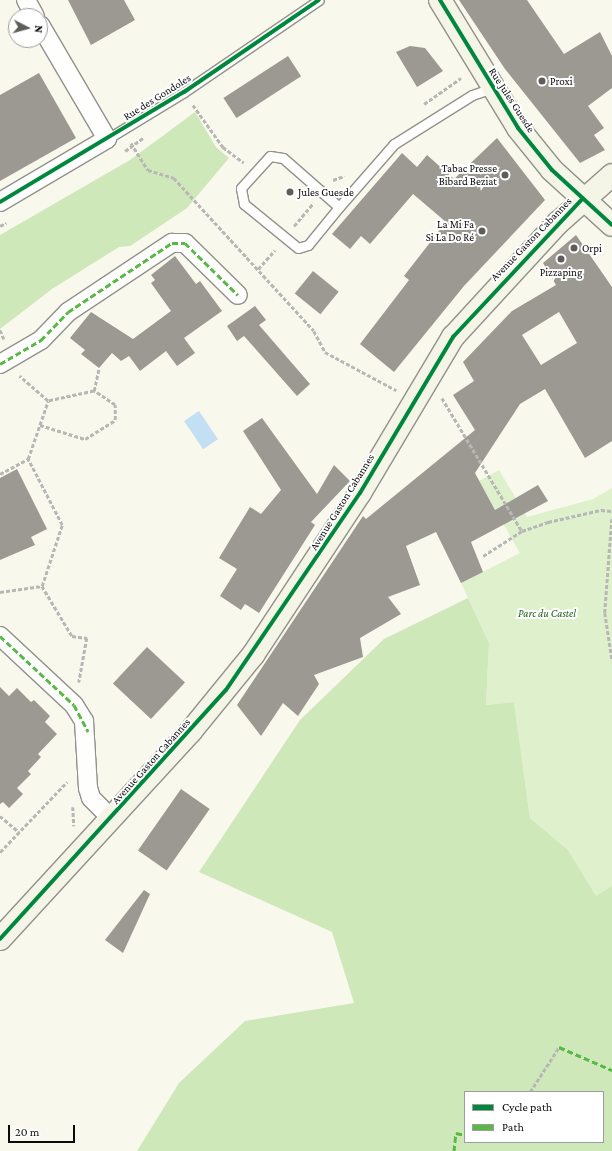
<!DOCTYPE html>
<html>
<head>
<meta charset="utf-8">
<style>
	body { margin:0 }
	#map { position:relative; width:612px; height:1151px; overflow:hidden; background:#f9f8ed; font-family:"Crimson Pro",serif }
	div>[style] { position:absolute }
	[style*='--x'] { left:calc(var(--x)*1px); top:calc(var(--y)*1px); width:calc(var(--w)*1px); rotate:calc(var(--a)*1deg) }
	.green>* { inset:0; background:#dff0cc }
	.forest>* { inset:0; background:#cee8ba }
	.water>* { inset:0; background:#c2dff4; transform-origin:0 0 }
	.building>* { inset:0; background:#9c9993; transform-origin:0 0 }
	.path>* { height:2.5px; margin-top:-1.25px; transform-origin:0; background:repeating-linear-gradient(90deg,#b7b7b5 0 4px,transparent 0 6px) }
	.roads { filter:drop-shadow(1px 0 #92918c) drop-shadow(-1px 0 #92918c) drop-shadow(0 1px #92918c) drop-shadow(0 -1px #92918c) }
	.lane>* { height:9px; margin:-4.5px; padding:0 4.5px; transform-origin:4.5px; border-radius:4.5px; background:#fefefc }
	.street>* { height:18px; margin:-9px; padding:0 9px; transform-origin:9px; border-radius:9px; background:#fefefc }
	.secondary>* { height:22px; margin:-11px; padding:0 11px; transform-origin:11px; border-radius:11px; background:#f4f4e7 }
	.quiet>* { height:3px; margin-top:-1.5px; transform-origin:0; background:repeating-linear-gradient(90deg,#58b947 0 6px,transparent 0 9px) }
	.cycleway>* { height:4px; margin:-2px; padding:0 2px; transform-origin:2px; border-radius:2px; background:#00873e }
	.dots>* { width:11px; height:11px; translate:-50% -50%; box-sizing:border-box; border:2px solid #fff; border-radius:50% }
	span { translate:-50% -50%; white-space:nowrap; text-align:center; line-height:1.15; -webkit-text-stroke:4px #fff; paint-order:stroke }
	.poi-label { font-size:11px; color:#0a0a0a }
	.left { translate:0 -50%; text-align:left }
	.right { translate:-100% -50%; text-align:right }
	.street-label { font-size:11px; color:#0a0a0a }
	.park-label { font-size:11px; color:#23621a; font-style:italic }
	.legend { position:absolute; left:464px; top:1091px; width:140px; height:52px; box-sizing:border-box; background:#fff; border:1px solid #9d9d9d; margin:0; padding:5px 7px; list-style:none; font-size:12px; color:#0a0a0a }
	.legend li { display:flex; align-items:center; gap:8px; height:20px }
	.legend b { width:20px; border:1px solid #9d9d9d }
	.north { position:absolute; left:8px; top:8px; width:40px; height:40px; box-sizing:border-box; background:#fff; border:1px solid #9d9d9d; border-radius:50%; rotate:96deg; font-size:11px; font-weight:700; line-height:16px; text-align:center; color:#0a0a0a }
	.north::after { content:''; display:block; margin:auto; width:14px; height:18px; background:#5e5d59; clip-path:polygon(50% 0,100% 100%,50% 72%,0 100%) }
	.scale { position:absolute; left:8px; top:1125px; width:67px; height:18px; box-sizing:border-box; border:2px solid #0a0a0a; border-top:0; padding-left:5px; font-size:12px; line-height:14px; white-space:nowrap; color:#0a0a0a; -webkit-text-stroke:3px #fff; paint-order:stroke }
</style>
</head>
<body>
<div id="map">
	<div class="green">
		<div style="clip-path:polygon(499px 470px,527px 517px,593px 499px,612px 488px,612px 886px,596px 897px,568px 850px,530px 818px,514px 702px,486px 705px,489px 643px,461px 583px,520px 553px,479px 481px)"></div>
	</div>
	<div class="forest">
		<div style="clip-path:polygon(195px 112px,216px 147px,229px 158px,187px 208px,130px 246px,119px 247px,52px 289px,0 329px,0 235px,130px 160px)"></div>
		<div style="clip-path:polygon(evenodd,468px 598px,489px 643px,486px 705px,514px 702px,530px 818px,568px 850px,596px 896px,612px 886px,612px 1151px,137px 1151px,179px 1083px,245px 1021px,354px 1003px,332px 932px,199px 872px,300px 720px,384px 639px,468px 598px,465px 1092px,603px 1092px,603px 1142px,465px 1142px,465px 1092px)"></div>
	</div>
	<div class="water">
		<div style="left:199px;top:411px;width:34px;height:18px;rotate:56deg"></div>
	</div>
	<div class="building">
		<div style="clip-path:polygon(68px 0,124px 0,135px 20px,91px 45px)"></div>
		<div style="clip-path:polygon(459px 0,527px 0,564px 54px,600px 32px,612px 56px,612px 88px,588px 106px,604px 128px,594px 135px,605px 150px,580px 163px,505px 69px)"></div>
		<div style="clip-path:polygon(410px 46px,425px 48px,443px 71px,417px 87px,396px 52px)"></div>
		<div style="left:288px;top:56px;width:24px;height:77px;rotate:57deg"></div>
		<div style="clip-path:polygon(39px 73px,76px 138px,0 181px,0 95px)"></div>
		<div style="clip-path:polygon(497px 138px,545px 200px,464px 286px,394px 372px,360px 344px,409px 280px,404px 276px,446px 222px,413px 194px,370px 244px,361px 236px,350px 249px,332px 234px,402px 153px,417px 167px,427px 155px,454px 179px)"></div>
		<div style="clip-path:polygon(evenodd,576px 235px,612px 287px,612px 441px,585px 458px,545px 389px,520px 404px,475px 473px,495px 510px,538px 485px,548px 501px,471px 542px,483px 572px,461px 583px,436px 532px,406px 546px,420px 585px,388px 597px,401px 614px,360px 638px,363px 657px,314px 675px,319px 684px,298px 716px,283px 703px,261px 736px,237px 705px,363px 516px,366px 519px,475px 430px,453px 395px,474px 381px,463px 362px,512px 311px,556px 285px,543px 263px,576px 235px,559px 312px,577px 343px,541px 365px,522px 335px,559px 312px)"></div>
		<div style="clip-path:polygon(175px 256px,196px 284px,200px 281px,222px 311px,184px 338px,195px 353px,177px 366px,166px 351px,140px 371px,129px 356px,121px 361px,112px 353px,99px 368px,81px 354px,85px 350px,70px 338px,91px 312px,133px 339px,171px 311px,151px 283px,155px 280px,151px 275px)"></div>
		<div style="left:313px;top:271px;width:33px;height:29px;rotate:39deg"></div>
		<div style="clip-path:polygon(255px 306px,266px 320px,259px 325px,310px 384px,297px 396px,244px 336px,237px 341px,227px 326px)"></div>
		<div style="clip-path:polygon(262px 418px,317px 494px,334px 465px,350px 481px,311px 522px,315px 525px,259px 613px,245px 604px,241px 610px,220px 596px,237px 569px,219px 558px,250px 507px,261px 514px,281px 490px,243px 431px)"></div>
		<div style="clip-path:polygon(17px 469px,47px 529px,31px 537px,35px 545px,0 560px,0 478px)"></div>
		<div style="left:147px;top:647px;width:52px;height:50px;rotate:43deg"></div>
		<div style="clip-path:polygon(0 687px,9px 696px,17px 688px,31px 702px,34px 700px,50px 716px,45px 722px,57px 734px,38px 754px,41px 757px,28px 771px,31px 774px,17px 788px,23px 794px,9px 808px,3px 802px,0 804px)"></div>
		<div style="left:181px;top:789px;width:35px;height:75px;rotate:35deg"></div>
		<div style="clip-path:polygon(144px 890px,150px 894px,123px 953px,105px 940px)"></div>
	</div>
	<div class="path">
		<div style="--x:424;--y:104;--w:45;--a:-35.1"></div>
		<div style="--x:193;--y:105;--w:52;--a:54.5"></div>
		<div style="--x:223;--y:147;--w:26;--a:37"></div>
		<div style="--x:131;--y:143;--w:32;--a:58"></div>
		<div style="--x:148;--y:170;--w:27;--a:17"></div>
		<div style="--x:174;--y:178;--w:207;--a:47.5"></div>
		<div style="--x:314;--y:331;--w:24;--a:62"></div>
		<div style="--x:325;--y:352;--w:81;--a:28.2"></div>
		<div style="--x:125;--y:151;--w:22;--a:-36"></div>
		<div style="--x:333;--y:180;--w:12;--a:-20"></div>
		<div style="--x:0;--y:226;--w:7;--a:-27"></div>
		<div style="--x:294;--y:226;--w:30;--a:-50"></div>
		<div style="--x:258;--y:269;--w:25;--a:-48"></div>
		<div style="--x:0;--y:330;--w:10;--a:66"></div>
		<div style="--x:94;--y:391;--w:24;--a:-78"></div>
		<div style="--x:442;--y:398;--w:155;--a:59"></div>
		<div style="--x:40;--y:425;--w:47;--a:17.3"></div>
		<div style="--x:85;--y:439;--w:36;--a:-32"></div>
		<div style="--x:115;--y:420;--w:15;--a:-90"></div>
		<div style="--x:115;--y:405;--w:25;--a:-146"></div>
		<div style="--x:94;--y:391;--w:47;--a:167.7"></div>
		<div style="--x:0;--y:474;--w:32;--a:-28"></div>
		<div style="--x:612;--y:519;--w:94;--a:94.3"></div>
		<div style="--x:605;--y:613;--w:47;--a:81.3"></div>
		<div style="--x:483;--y:556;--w:46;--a:-32.7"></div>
		<div style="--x:522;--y:531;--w:28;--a:-19"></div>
		<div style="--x:548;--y:522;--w:54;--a:-12.8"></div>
		<div style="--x:601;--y:510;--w:11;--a:5"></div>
		<div style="--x:42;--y:586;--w:58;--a:59"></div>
		<div style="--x:72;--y:636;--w:15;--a:8"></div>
		<div style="--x:87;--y:638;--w:45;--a:100.3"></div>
		<div style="--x:0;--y:592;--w:42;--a:-8.1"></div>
		<div style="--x:42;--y:586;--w:64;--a:-71.8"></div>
		<div style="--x:62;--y:525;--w:74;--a:-117.3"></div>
		<div style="--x:28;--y:459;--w:61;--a:-71"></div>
		<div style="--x:48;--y:401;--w:38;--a:-139"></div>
		<div style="--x:73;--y:807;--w:19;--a:87"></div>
		<div style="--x:0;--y:816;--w:25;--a:40"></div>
		<div style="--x:0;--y:852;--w:97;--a:-46.3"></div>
		<div style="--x:530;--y:1092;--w:54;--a:-57.2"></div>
	</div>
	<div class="roads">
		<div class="lane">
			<div style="--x:107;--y:139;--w:90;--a:-31.4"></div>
			<div style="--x:184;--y:92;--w:163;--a:-34.3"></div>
			<div style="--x:339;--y:207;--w:49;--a:129.2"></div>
			<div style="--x:308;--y:245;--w:10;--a:163"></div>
			<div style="--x:298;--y:248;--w:70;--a:-140.8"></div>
			<div style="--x:244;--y:204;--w:16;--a:-101"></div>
			<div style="--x:241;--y:188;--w:43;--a:-47.8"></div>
			<div style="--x:270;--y:156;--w:13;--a:9"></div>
			<div style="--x:283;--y:158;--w:74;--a:41.2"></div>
			<div style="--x:339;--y:207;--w:84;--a:-48.9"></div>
			<div style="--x:394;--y:144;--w:92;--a:-32.1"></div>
			<div style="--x:472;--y:95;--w:21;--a:-19"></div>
		</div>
		<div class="street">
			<div style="--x:26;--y:0;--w:18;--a:61"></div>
			<div style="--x:0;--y:202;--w:124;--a:-30.5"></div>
			<div style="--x:107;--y:139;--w:132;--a:-120.4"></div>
			<div style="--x:0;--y:364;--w:48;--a:-30.3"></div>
			<div style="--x:41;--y:340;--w:39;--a:-46"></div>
			<div style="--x:68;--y:312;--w:125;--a:-33.6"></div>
			<div style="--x:172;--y:243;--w:13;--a:0"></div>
			<div style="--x:185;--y:243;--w:74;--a:44.5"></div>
			<div style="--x:0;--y:636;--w:101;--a:43"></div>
			<div style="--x:74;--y:705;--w:19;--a:58"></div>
			<div style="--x:84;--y:721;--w:67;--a:86.6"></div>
			<div style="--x:88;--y:788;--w:10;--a:73"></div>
			<div style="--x:91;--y:798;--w:28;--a:45"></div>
		</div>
		<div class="secondary">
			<div style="--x:440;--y:0;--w:150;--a:58.6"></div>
			<div style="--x:518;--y:128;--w:54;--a:51"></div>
			<div style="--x:552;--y:170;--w:81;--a:42.5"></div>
			<div style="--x:0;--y:939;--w:282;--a:-47.4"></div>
			<div style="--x:191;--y:731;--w:98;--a:-50.8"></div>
			<div style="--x:253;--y:655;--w:194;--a:-56.6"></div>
			<div style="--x:360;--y:493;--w:182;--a:-59.2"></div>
			<div style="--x:453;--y:337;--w:155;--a:-47.4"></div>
			<div style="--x:558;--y:223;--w:72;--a:-41.6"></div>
		</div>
	</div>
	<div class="quiet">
		<div style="--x:0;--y:364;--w:48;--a:-30.3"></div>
		<div style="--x:41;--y:340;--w:39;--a:-46"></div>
		<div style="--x:68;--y:312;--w:125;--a:-33.6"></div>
		<div style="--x:172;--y:243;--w:13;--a:0"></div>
		<div style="--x:185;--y:243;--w:74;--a:44.5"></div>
		<div style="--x:0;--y:636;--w:101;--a:43"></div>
		<div style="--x:74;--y:705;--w:30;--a:62"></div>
		<div style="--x:559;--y:1047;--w:58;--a:23.5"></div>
		<div style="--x:454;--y:1151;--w:18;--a:-84"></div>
		<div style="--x:456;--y:1133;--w:9;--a:13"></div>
	</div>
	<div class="cycleway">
		<div style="--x:440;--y:0;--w:150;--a:58.6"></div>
		<div style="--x:518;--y:128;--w:54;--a:51"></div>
		<div style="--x:552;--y:170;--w:81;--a:42.5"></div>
		<div style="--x:0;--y:202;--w:214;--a:-30.9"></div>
		<div style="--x:184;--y:92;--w:163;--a:-34.3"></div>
		<div style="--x:0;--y:939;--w:336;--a:-47.8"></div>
		<div style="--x:226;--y:690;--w:238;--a:-55.8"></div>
		<div style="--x:360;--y:493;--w:182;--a:-59.2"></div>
		<div style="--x:453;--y:337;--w:190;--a:-46.9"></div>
	</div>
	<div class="dots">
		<div style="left:542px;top:81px;background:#5e5d59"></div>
		<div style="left:505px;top:175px;background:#5e5d59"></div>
		<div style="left:290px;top:192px;background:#5e5d59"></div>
		<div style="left:482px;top:231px;background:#5e5d59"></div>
		<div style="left:574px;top:248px;background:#5e5d59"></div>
		<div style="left:561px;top:259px;background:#5e5d59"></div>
	</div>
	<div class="poi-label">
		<span class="left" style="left:550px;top:81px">Proxi</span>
		<span class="right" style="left:497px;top:175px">Tabac Presse<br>Bibard Beziat</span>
		<span class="left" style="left:298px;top:192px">Jules Guesde</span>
		<span class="right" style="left:474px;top:231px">La Mi Fa<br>Si La Do Ré</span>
		<span class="left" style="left:582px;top:248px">Orpi</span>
		<span style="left:561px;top:272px">Pizzaping</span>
	</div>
	<div class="street-label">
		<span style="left:157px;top:97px;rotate:-32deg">Rue des Gondoles</span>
		<span style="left:512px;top:100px;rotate:57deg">Rue Jules Guesde</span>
		<span style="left:531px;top:239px;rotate:-46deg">Avenue Gaston Cabannes</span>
		<span style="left:342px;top:502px;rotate:-58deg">Avenue Gaston Cabannes</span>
		<span style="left:151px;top:761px;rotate:-48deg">Avenue Gaston Cabannes</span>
	</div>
	<div class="park-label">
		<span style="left:547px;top:613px">Parc du Castel</span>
	</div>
	<ul class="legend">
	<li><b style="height:5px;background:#00873e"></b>Cycle path</li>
	<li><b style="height:5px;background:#58b947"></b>Path</li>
	</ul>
	<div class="north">N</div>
	<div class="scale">20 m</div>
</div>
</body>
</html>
